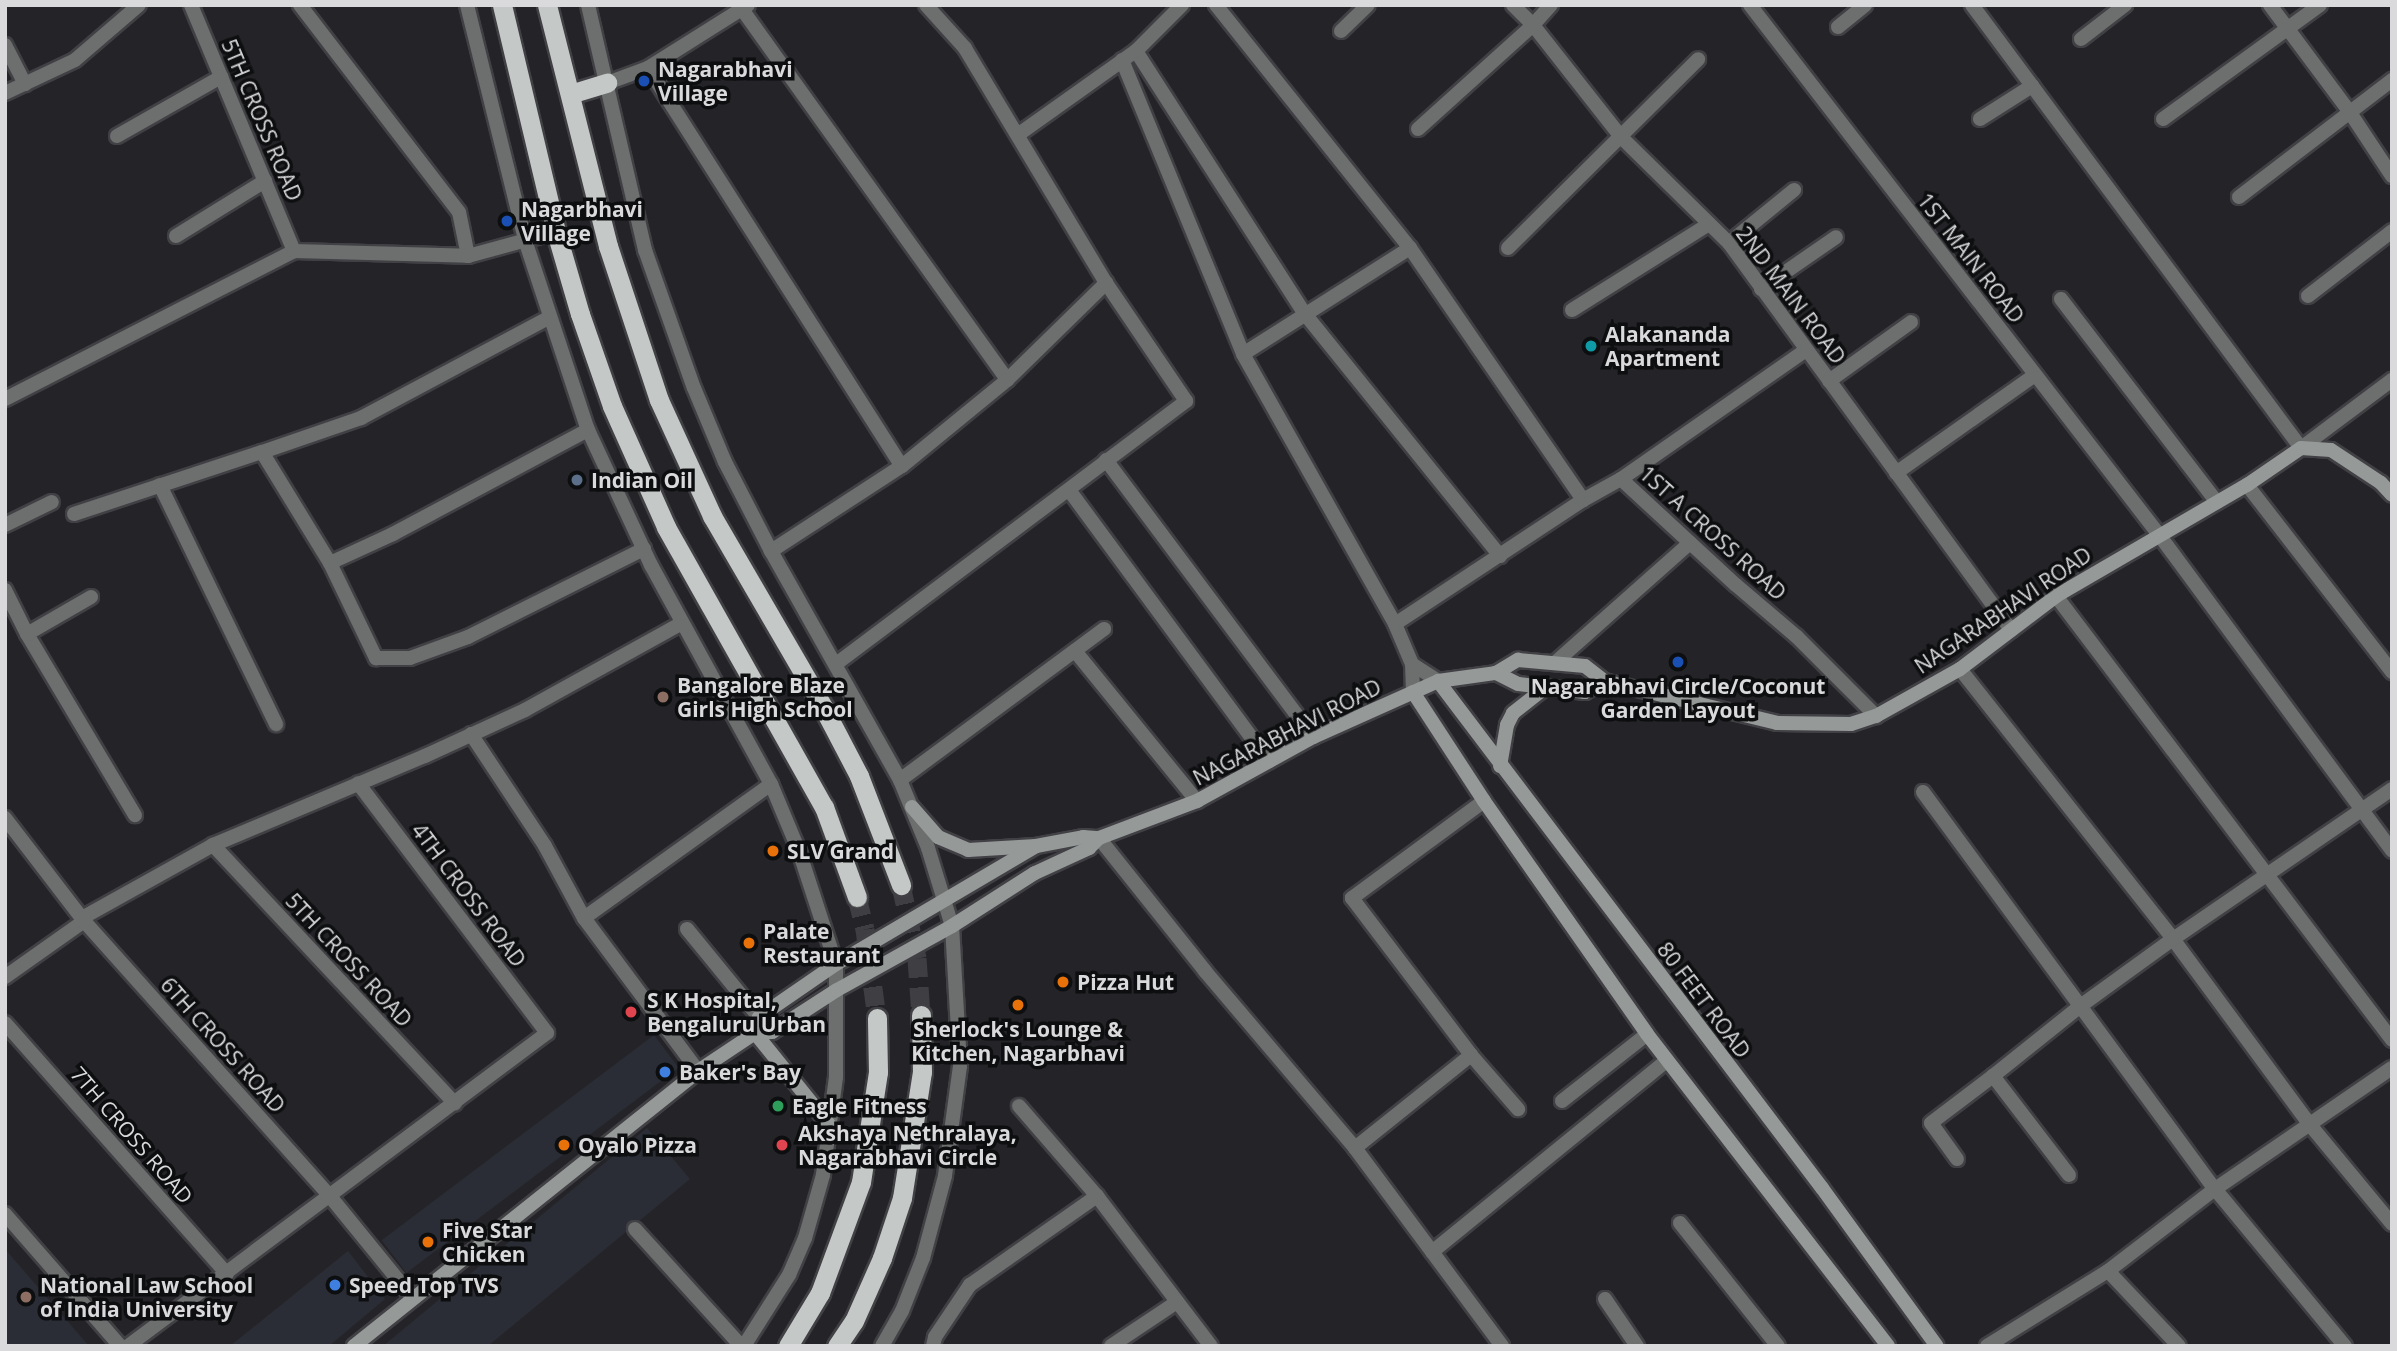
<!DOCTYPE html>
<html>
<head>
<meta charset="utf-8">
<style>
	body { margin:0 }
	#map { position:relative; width:2397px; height:1351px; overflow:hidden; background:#242428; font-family:"Open Sans",sans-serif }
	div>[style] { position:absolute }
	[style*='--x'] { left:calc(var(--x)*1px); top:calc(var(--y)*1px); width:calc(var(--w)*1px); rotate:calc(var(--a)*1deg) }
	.built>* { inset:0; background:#2b2d36; transform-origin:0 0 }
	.trunk-tunnel>* { height:19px; margin-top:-9.5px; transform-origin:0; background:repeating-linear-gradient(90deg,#3f3f43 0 19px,transparent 0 29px) }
	.roads { filter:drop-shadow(2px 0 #414145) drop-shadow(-2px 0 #414145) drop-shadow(0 2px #414145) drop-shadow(0 -2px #414145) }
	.minor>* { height:14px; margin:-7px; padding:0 7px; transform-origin:7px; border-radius:7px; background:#6c6f6e }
	.tertiary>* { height:14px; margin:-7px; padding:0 7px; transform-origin:7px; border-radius:7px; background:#6c6f6e }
	.secondary>* { height:14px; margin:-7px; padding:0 7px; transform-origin:7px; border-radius:7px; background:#959998 }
	.trunk>* { height:19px; margin:-9.5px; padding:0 9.5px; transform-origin:9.5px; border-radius:9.5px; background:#c4c9c7 }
	.dots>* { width:19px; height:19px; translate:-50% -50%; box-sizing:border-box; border:4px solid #0d0e0f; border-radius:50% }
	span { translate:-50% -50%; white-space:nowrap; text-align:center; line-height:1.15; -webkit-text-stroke:7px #0d0e0f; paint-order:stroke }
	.poi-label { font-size:21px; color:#dadadd; font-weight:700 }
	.left { translate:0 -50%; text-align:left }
	.street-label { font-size:21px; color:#dadadd }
	.frame { position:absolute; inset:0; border:7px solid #dadadd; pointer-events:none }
</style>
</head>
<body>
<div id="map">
	<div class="built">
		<div style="left:654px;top:1035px;width:41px;height:341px;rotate:53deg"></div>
		<div style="clip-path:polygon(647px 1128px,690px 1179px,488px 1346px,383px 1346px)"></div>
		<div style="clip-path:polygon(5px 1249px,89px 1346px,5px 1346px)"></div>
		<div style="clip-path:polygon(348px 1251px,385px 1299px,329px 1346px,230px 1346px)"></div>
	</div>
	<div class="trunk-tunnel">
		<div style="--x:901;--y:885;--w:75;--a:77.6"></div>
		<div style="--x:917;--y:958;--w:57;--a:86"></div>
		<div style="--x:857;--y:897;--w:33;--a:76"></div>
		<div style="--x:865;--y:929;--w:90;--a:82.3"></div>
	</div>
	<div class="roads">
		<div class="minor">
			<div style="--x:191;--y:5;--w:267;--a:67.3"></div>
			<div style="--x:300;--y:5;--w:261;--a:52.5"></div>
			<div style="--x:459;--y:212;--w:45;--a:78.4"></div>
			<div style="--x:739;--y:5;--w:461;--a:54.4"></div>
			<div style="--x:1216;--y:5;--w:311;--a:51.4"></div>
			<div style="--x:1410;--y:248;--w:306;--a:55.5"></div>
			<div style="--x:1513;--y:5;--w:28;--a:45"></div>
			<div style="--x:1533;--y:25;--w:142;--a:51.8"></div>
			<div style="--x:1621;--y:137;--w:151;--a:44.5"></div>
			<div style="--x:1729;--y:243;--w:479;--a:53.9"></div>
			<div style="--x:1750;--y:5;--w:671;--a:52.33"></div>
			<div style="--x:2160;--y:536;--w:391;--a:53.6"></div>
			<div style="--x:1972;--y:5;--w:552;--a:53.4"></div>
			<div style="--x:2270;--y:5;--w:132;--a:53.3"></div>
			<div style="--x:2349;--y:111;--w:78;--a:56.5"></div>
			<div style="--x:1838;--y:27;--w:35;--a:-39"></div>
			<div style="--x:1341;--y:31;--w:37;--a:-44"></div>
			<div style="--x:2081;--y:39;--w:56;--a:-37.7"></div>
			<div style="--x:5;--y:45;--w:44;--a:62.9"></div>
			<div style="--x:1136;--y:51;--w:313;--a:57.3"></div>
			<div style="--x:1305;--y:314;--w:311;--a:51.1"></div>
			<div style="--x:1122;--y:60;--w:318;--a:67.6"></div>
			<div style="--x:1243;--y:354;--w:310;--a:60.6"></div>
			<div style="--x:1395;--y:624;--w:43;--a:67"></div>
			<div style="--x:648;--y:68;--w:472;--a:57.5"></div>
			<div style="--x:607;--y:83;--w:44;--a:-20.1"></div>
			<div style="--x:648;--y:68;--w:118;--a:-32.2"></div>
			<div style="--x:5;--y:93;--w:77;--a:-25.2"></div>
			<div style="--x:75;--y:60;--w:84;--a:-40.7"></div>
			<div style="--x:1980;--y:119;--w:62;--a:-32.4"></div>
			<div style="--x:2163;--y:119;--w:194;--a:-36"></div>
			<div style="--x:1418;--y:129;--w:155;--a:-42.1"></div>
			<div style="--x:1533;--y:25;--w:27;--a:-48"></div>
			<div style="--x:1019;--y:134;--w:143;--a:-35.4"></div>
			<div style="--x:1136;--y:51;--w:65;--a:-45"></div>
			<div style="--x:117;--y:136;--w:120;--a:-29.6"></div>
			<div style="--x:2239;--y:197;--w:193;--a:-37.4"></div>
			<div style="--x:176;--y:236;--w:105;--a:-31.7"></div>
			<div style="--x:1729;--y:243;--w:84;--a:-39.2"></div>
			<div style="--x:1508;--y:248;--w:268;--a:-44.8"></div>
			<div style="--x:1761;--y:289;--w:91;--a:-34.7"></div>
			<div style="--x:2308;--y:296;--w:106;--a:-37.7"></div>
			<div style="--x:2061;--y:299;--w:256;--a:52.5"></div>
			<div style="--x:1572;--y:310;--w:162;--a:-32.1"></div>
			<div style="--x:1806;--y:350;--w:226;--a:145.1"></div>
			<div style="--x:1621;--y:479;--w:156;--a:42.7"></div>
			<div style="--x:1736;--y:585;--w:80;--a:40.4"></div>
			<div style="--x:1797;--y:637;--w:112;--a:45"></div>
			<div style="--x:1243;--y:354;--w:198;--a:-32.4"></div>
			<div style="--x:1829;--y:381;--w:101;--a:-35.7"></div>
			<div style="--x:262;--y:452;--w:105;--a:-19"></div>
			<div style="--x:361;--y:418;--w:214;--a:-28.1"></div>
			<div style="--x:1106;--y:460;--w:346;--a:53.2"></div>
			<div style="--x:1896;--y:473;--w:170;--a:-35.2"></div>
			<div style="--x:160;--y:485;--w:266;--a:64.1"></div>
			<div style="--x:2247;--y:485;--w:237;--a:52.2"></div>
			<div style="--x:1069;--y:490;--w:337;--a:53.6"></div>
			<div style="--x:74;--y:514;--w:198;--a:-18.3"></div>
			<div style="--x:262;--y:452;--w:130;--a:58.5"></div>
			<div style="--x:330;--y:563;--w:69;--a:-24.7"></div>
			<div style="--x:393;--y:534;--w:221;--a:-28.1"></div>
			<div style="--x:5;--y:525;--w:52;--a:-26.1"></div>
			<div style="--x:771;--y:551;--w:156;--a:-33"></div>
			<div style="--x:902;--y:466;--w:136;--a:-39.3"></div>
			<div style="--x:1007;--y:380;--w:139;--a:-44.4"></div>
			<div style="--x:330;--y:563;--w:106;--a:64.2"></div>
			<div style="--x:376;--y:658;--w:34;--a:0"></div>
			<div style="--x:410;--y:658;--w:62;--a:-19.9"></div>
			<div style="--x:468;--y:637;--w:197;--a:-26.6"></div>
			<div style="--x:5;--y:590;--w:49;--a:63.4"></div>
			<div style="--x:27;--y:634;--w:211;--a:59.2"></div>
			<div style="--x:2056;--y:596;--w:557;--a:52.88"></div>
			<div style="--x:1395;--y:624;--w:225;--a:-33.4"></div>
			<div style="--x:1583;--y:500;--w:43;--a:-28.9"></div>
			<div style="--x:27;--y:634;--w:74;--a:-30"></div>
			<div style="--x:1075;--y:651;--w:193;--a:50.9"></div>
			<div style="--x:1557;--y:661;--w:178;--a:-41.6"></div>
			<div style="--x:836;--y:664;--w:438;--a:-36.9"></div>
			<div style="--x:1186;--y:401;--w:143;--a:-124.1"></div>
			<div style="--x:1106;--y:283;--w:274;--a:-121"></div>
			<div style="--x:965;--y:48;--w:58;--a:-132.2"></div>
			<div style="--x:1960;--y:669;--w:344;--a:51.7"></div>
			<div style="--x:2173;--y:939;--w:232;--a:53.6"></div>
			<div style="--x:2311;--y:1126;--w:127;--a:50.4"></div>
			<div style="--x:1413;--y:692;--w:28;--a:-92"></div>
			<div style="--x:1412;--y:664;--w:31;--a:33"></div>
			<div style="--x:471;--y:734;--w:134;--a:56.5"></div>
			<div style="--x:545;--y:846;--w:82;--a:61.6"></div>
			<div style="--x:584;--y:918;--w:191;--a:53.3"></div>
			<div style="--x:900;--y:780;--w:254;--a:-36.5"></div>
			<div style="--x:1923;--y:792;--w:493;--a:53.7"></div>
			<div style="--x:2215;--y:1189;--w:204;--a:50.4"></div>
			<div style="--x:1484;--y:801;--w:164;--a:143.7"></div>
			<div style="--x:1352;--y:898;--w:197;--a:52.8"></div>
			<div style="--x:1471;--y:1055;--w:72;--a:49"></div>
			<div style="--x:1099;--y:838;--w:170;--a:51.4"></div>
			<div style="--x:1205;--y:971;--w:232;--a:49.7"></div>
			<div style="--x:1355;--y:1148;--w:247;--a:53.4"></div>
			<div style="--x:213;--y:845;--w:354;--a:46.9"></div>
			<div style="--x:584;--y:918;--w:230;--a:-35.6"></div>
			<div style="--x:687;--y:929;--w:114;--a:50.7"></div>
			<div style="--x:5;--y:977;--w:97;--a:-35.3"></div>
			<div style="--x:5;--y:1023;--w:335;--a:48.5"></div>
			<div style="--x:1562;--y:1101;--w:108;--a:-38.2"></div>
			<div style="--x:1019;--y:1106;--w:119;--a:49.1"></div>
			<div style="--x:1097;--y:1196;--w:188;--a:52.8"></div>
			<div style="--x:1355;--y:1148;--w:149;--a:-38.7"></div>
			<div style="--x:1957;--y:1159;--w:44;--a:-125.8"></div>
			<div style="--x:1931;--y:1123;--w:78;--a:-37.2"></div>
			<div style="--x:2069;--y:1175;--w:125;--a:-127.5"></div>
			<div style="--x:1993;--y:1076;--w:110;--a:-38.7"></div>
			<div style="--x:2079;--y:1007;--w:116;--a:-35.9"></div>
			<div style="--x:2173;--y:939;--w:265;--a:-34.4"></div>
			<div style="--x:5;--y:1214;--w:175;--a:48.9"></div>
			<div style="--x:1680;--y:1223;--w:157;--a:51.5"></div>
			<div style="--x:635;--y:1229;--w:158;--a:47.8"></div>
			<div style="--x:1432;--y:1252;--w:303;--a:-39.2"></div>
			<div style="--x:2108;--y:1271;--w:103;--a:46.6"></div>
			<div style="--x:1605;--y:1299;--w:57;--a:55.8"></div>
			<div style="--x:128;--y:1346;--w:523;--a:-36.76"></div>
			<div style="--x:547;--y:1033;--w:313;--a:-127.1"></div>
			<div style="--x:933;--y:1346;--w:9;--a:-77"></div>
			<div style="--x:935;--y:1337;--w:63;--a:-56.1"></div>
			<div style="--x:970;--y:1285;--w:155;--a:-35"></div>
			<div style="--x:1111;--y:1346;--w:79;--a:-33.7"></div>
			<div style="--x:1987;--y:1346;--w:142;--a:-31.8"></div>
			<div style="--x:2108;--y:1271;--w:135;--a:-37.5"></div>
			<div style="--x:2215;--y:1189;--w:214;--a:-34.4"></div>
		</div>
		<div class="tertiary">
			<div style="--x:467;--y:5;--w:242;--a:76.1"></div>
			<div style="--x:525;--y:240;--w:200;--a:71.7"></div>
			<div style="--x:588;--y:430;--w:149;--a:65"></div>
			<div style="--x:651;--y:565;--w:250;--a:61.3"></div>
			<div style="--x:771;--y:784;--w:73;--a:67.3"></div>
			<div style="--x:799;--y:851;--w:119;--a:71.9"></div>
			<div style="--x:836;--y:964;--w:113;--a:90"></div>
			<div style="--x:836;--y:1077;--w:99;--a:97.6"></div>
			<div style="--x:823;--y:1175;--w:66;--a:105.9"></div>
			<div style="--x:805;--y:1238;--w:40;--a:113.4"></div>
			<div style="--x:789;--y:1275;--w:84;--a:122.4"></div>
			<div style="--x:588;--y:5;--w:252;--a:76.9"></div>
			<div style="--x:645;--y:250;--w:146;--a:70.5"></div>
			<div style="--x:694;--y:388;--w:80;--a:67.3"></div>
			<div style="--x:725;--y:462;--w:100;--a:62.7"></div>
			<div style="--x:771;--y:551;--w:263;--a:60.6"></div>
			<div style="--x:900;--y:780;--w:74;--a:67.6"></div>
			<div style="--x:928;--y:848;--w:82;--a:72.9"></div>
			<div style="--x:952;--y:926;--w:140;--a:86.7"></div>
			<div style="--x:960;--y:1066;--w:111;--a:97.8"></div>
			<div style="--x:945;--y:1176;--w:85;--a:105"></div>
			<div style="--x:923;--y:1258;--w:57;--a:111.6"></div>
			<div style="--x:902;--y:1311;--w:40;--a:119.7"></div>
			<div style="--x:5;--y:399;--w:325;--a:-27.1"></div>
			<div style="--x:294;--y:251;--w:174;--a:1.6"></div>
			<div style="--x:468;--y:256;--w:91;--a:-15.3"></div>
			<div style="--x:2301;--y:448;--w:114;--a:-36.8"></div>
			<div style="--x:5;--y:818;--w:130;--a:52.5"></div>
			<div style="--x:84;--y:921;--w:368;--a:48.2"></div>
			<div style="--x:329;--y:1195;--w:132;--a:50.9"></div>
			<div style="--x:82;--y:918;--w:150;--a:-29.1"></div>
			<div style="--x:213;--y:845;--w:230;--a:-22.8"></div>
			<div style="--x:425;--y:756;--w:110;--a:-24.7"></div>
			<div style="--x:525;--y:710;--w:179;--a:-29"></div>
		</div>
		<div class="secondary">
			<div style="--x:1438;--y:681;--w:636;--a:52.86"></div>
			<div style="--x:1822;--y:1188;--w:195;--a:54"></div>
			<div style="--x:1604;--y:681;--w:178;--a:13.6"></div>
			<div style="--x:1777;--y:723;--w:74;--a:0.8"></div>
			<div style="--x:1851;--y:724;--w:26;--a:-18"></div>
			<div style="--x:1876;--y:716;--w:96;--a:-29.2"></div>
			<div style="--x:1960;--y:669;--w:121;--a:-37.2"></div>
			<div style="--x:2056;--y:596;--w:221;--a:-30.2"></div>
			<div style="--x:2247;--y:485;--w:65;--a:-34.4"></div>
			<div style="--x:2301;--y:448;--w:30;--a:4"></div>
			<div style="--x:2331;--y:450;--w:60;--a:33.4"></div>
			<div style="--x:2381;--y:483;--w:16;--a:47"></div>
			<div style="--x:1413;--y:692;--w:130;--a:56.9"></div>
			<div style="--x:1484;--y:801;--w:284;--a:55"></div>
			<div style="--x:1647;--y:1034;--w:394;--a:52.3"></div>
			<div style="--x:1500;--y:766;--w:42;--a:-80.3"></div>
			<div style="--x:1507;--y:725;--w:13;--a:-63"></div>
			<div style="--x:1513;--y:713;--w:42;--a:-38.2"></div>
			<div style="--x:912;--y:807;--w:40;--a:49"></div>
			<div style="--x:938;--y:837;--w:33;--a:23"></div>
			<div style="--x:968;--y:850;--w:68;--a:-3.4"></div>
			<div style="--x:1036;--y:846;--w:48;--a:-10.8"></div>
			<div style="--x:1083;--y:837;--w:16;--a:4"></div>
			<div style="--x:755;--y:1033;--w:16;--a:-76"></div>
			<div style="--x:759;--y:1017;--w:93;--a:-34.5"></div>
			<div style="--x:836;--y:964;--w:232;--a:-30.5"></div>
			<div style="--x:755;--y:1033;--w:122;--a:51"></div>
			<div style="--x:354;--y:1346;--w:440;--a:-38.6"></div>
			<div style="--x:698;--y:1071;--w:69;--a:-33.7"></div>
			<div style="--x:755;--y:1033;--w:17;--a:-3"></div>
			<div style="--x:772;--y:1032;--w:77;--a:-32.9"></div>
			<div style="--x:837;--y:990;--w:132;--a:-29.1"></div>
			<div style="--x:952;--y:926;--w:98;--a:-32.6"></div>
			<div style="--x:1035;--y:873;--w:60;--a:-24.8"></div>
			<div style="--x:1089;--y:848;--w:14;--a:-45"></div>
			<div style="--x:1099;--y:838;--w:105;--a:-20.7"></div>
			<div style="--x:1197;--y:801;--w:132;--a:-28.9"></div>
			<div style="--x:1313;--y:737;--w:137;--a:-24.1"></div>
			<div style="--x:1438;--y:681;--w:59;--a:-7.9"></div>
			<div style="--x:1496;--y:673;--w:26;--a:-31"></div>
			<div style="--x:1518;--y:660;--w:67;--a:5.1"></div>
			<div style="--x:1585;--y:666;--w:24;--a:38"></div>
			<div style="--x:1604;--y:681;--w:22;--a:150"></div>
			<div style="--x:1585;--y:692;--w:67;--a:-173.2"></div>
			<div style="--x:1518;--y:684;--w:25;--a:-153"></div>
		</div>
		<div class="trunk">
			<div style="--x:502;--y:5;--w:233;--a:76.6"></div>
			<div style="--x:556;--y:232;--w:85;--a:73.7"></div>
			<div style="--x:580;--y:314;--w:97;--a:70.8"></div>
			<div style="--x:612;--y:406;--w:133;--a:65.9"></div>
			<div style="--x:666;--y:527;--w:322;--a:60.6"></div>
			<div style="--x:824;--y:807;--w:96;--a:69.9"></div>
			<div style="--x:547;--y:5;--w:249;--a:75.8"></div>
			<div style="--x:608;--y:246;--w:162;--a:71.7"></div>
			<div style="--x:659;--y:400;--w:128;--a:65.4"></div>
			<div style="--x:712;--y:516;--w:221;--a:59.8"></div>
			<div style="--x:823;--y:707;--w:78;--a:62.4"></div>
			<div style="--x:859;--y:776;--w:117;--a:68.9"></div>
			<div style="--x:570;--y:94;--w:39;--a:-17"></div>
			<div style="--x:788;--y:1346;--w:62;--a:-58.9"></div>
			<div style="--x:820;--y:1293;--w:118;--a:-69.7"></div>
			<div style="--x:861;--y:1182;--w:111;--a:-81.2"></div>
			<div style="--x:878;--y:1072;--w:54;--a:-91.1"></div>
			<div style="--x:837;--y:1346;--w:30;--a:-56"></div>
			<div style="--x:854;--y:1321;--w:69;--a:-66"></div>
			<div style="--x:882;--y:1258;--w:63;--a:-71.6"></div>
			<div style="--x:902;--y:1198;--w:128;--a:-81"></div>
			<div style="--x:922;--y:1072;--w:57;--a:-91"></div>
		</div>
	</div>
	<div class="dots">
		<div style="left:644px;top:81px;background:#1a4fb4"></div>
		<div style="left:507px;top:221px;background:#1a4fb4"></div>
		<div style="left:1591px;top:346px;background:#0f9aa8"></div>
		<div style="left:577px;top:480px;background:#5c6f8a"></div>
		<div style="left:1678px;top:662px;background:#1a4fb4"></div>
		<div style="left:663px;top:697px;background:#8d6e63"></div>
		<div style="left:773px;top:851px;background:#e8710a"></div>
		<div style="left:749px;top:943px;background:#e8710a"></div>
		<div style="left:1063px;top:982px;background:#e8710a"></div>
		<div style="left:1018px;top:1005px;background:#e8710a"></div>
		<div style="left:631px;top:1012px;background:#e0444e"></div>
		<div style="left:665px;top:1072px;background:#3f7fe0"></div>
		<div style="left:778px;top:1106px;background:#2e9e5b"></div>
		<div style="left:564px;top:1145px;background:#e8710a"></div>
		<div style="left:782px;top:1145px;background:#e0444e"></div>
		<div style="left:428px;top:1242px;background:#e8710a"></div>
		<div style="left:335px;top:1285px;background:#3f7fe0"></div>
		<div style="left:26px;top:1297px;background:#8d6e63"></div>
	</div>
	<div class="poi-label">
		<span class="left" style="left:658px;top:81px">Nagarabhavi<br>Village</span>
		<span class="left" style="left:521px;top:221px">Nagarbhavi<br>Village</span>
		<span class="left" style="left:1605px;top:346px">Alakananda<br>Apartment</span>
		<span class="left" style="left:591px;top:480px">Indian Oil</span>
		<span class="left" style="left:677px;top:697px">Bangalore Blaze<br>Girls High School</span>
		<span style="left:1678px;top:698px">Nagarabhavi Circle/Coconut<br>Garden Layout</span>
		<span class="left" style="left:787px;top:851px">SLV Grand</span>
		<span class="left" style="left:763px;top:943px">Palate<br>Restaurant</span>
		<span class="left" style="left:1077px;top:982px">Pizza Hut</span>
		<span class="left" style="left:647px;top:1012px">S K Hospital,<br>Bengaluru Urban</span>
		<span style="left:1018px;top:1041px">Sherlock's Lounge &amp;<br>Kitchen, Nagarbhavi</span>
		<span class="left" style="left:679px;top:1072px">Baker's Bay</span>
		<span class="left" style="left:792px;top:1106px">Eagle Fitness</span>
		<span class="left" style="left:798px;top:1145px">Akshaya Nethralaya,<br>Nagarabhavi Circle</span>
		<span class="left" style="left:578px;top:1145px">Oyalo Pizza</span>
		<span class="left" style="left:442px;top:1242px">Five Star<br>Chicken</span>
		<span class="left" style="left:40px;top:1297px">National Law School<br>of India University</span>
		<span class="left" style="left:349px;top:1285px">Speed Top TVS</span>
	</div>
	<div class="street-label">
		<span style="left:262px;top:120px;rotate:67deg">5TH CROSS ROAD</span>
		<span style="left:1971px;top:258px;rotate:52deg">1ST MAIN ROAD</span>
		<span style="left:1791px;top:295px;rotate:53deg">2ND MAIN ROAD</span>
		<span style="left:1713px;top:533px;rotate:42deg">1ST A CROSS ROAD</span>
		<span style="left:2003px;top:610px;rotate:-34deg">NAGARABHAVI ROAD</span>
		<span style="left:1287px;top:732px;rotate:-27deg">NAGARABHAVI ROAD</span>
		<span style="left:469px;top:895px;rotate:53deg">4TH CROSS ROAD</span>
		<span style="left:349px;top:960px;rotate:47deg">5TH CROSS ROAD</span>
		<span style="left:1704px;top:1000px;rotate:53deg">80 FEET ROAD</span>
		<span style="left:223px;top:1045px;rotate:48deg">6TH CROSS ROAD</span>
		<span style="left:132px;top:1135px;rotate:49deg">7TH CROSS ROAD</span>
	</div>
	<div class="frame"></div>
</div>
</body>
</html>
